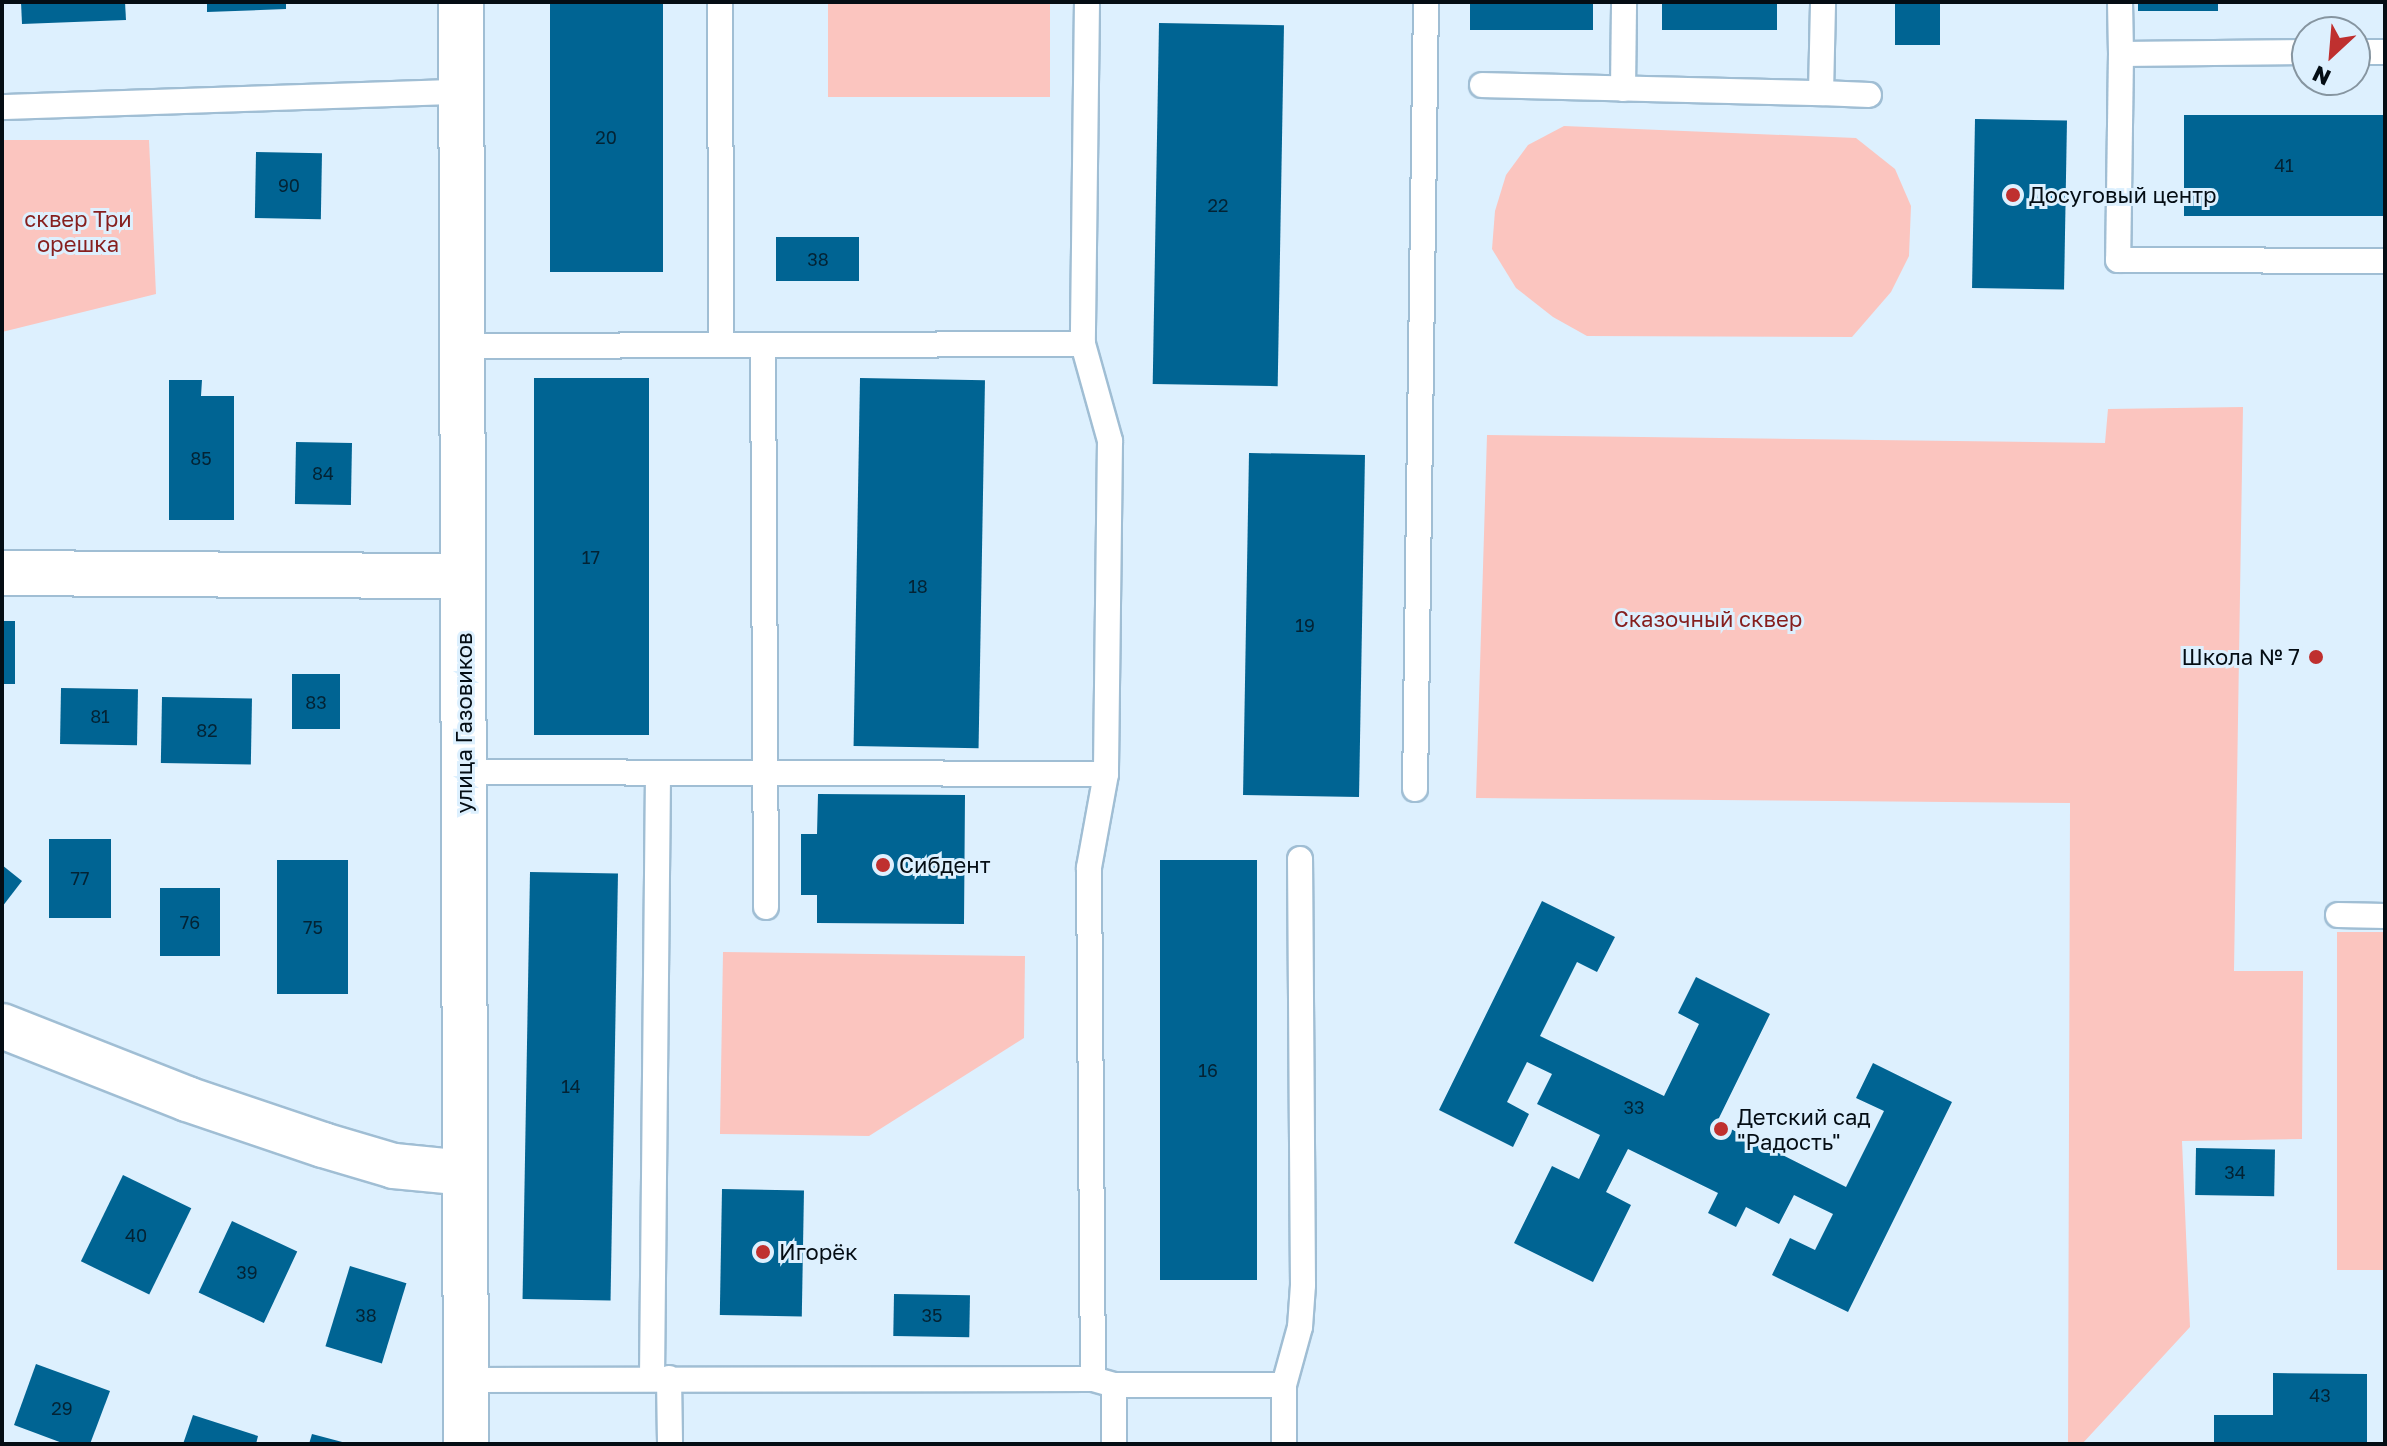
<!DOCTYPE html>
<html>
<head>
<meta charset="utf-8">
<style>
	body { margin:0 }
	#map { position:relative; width:2387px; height:1446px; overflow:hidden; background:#ddf0fe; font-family:"Golos Text",sans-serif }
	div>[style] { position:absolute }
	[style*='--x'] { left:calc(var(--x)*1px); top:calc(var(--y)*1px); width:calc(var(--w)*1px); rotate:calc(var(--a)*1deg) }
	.green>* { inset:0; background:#fbc5bf; transform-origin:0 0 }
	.building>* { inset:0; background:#006493; transform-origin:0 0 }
	.roads { filter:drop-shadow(2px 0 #a0bed4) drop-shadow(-2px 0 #a0bed4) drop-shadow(0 2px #a0bed4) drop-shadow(0 -2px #a0bed4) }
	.service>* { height:24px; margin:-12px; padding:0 12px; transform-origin:12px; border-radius:12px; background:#fff }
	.minor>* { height:44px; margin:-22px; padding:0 22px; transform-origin:22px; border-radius:22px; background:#fff }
	.dots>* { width:22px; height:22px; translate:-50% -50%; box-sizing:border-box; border:4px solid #ddf0fe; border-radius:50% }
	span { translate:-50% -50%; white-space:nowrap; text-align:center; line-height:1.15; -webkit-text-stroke:6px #ddf0fe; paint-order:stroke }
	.number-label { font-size:18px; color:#032334 }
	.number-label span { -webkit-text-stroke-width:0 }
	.poi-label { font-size:22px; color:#040d14 }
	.left { translate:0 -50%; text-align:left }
	.right { translate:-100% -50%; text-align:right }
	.park-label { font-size:22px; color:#861f1e }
	.street-label { font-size:22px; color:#040d14 }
	.frame { position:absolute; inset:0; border:4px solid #040d14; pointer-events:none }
	.north { position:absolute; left:2291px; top:16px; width:80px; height:80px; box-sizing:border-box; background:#ddf0fe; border:2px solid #8695a0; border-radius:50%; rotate:206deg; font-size:22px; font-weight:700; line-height:32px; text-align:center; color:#040d14 }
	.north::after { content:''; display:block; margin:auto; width:28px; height:36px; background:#bf302f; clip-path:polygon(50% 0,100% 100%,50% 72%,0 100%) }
</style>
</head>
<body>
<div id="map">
	<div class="green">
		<div style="left:828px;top:2px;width:222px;height:95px"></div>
		<div style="clip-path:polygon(1564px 126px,1856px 138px,1895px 169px,1911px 206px,1909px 256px,1891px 292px,1852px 337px,1587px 336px,1553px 317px,1516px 288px,1492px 249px,1495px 211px,1506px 175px,1528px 145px)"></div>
		<div style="clip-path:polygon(2px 140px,149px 140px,156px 294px,2px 332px)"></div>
		<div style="clip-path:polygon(2243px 407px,2234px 971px,2303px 971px,2302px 1139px,2182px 1141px,2190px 1327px,2082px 1444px,2068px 1444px,2070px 803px,1476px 798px,1487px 435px,2105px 443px,2108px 409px)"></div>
		<div style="left:2337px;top:932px;width:48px;height:338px"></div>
		<div style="clip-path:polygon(723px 952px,1025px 956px,1024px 1038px,869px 1136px,720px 1134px)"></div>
	</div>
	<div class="building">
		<div style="clip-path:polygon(21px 2px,125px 2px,126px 20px,22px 24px)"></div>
		<div style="clip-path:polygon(207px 2px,286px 2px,286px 9px,207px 12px)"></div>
		<div style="left:550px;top:2px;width:113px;height:270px"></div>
		<div style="left:1470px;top:2px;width:123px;height:28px"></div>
		<div style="left:1662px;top:2px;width:115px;height:28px"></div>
		<div style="left:1895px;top:2px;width:45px;height:43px"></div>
		<div style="left:2138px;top:2px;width:80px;height:9px"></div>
		<div style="left:1159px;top:23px;width:125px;height:361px;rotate:1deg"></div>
		<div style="left:2184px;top:115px;width:201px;height:101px"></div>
		<div style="left:1975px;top:119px;width:92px;height:169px;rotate:1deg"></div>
		<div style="left:256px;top:152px;width:66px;height:66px;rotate:1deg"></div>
		<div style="left:776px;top:237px;width:83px;height:44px"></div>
		<div style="left:534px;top:378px;width:115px;height:357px"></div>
		<div style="left:860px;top:378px;width:125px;height:368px;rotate:1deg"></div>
		<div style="clip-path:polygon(169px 380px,202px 380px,201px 396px,234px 396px,234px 520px,169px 520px)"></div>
		<div style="left:296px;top:442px;width:56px;height:62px;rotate:1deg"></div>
		<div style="left:1249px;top:453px;width:116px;height:342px;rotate:1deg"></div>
		<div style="left:2px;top:621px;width:13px;height:63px"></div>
		<div style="left:292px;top:674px;width:48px;height:55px"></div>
		<div style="left:61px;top:688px;width:77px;height:56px;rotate:1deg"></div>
		<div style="left:162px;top:697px;width:90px;height:66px;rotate:1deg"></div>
		<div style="clip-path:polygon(818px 794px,965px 795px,964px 924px,817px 923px,817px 895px,801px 895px,801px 834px,817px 834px)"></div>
		<div style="left:49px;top:839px;width:62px;height:79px"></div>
		<div style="left:277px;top:860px;width:71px;height:134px"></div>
		<div style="left:1160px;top:860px;width:97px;height:420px"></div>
		<div style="clip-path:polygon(2px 865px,22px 881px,2px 907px)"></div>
		<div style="left:530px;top:872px;width:88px;height:427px;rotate:1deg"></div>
		<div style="left:160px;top:888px;width:60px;height:68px"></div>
		<div style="clip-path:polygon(1542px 901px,1615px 937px,1597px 972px,1577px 962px,1540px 1036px,1664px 1096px,1699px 1024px,1678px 1013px,1696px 977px,1770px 1014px,1717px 1122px,1846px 1187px,1884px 1111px,1856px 1098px,1873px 1063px,1952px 1102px,1848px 1312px,1772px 1275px,1790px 1238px,1815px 1250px,1833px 1214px,1794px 1195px,1779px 1224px,1746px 1207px,1736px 1227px,1708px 1213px,1718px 1193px,1628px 1149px,1606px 1192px,1631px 1205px,1593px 1282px,1514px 1243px,1552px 1166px,1579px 1179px,1600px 1135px,1537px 1104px,1552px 1074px,1527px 1062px,1507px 1102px,1529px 1114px,1513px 1147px,1439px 1110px)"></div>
		<div style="left:2196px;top:1148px;width:79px;height:47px;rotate:1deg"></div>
		<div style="left:123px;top:1175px;width:76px;height:96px;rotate:26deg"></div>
		<div style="left:722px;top:1189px;width:82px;height:126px;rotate:1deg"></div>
		<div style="left:232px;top:1221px;width:72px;height:79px;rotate:25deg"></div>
		<div style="left:350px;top:1266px;width:59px;height:84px;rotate:17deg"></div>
		<div style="left:894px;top:1294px;width:76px;height:42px;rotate:1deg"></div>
		<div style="clip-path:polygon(36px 1364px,110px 1391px,90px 1444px,65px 1444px,14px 1425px)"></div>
		<div style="clip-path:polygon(2273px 1373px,2367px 1374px,2367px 1444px,2214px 1444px,2214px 1415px,2273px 1415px)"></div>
		<div style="clip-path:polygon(193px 1415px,258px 1436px,256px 1444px,183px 1444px)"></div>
		<div style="clip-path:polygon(312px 1434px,346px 1443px,346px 1444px,309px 1444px)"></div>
	</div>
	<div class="roads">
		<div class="service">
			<div style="--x:720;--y:2;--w:343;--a:89.8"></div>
			<div style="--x:1087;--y:2;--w:342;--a:90.7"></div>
			<div style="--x:1083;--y:344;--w:101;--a:74.4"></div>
			<div style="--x:1110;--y:441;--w:333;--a:90.7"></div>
			<div style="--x:1106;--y:774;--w:96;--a:100.3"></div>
			<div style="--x:1089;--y:868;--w:511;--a:89.55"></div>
			<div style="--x:2120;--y:2;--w:52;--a:88.9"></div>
			<div style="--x:2121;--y:54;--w:186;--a:-0.6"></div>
			<div style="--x:2355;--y:52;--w:30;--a:0"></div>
			<div style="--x:2121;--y:54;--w:206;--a:90.8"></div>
			<div style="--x:2118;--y:260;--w:267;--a:0.2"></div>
			<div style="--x:1482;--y:85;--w:339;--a:1.4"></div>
			<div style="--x:1821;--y:93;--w:91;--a:-88.7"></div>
			<div style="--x:1623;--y:89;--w:87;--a:-89.3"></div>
			<div style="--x:1821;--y:93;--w:48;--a:2.4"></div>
			<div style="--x:2;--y:107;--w:460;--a:-1.9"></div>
			<div style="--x:763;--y:345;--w:562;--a:89.69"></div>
			<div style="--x:463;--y:346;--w:620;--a:-0.18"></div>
			<div style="--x:464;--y:772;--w:642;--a:0.18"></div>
			<div style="--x:1415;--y:789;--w:787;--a:-89.2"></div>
			<div style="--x:2338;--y:915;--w:47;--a:1.2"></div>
			<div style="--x:652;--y:1378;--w:605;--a:-89.43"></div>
			<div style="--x:669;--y:1378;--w:66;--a:89.1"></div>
			<div style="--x:466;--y:1380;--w:627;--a:-0.09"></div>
			<div style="--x:1093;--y:1379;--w:22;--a:16"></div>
			<div style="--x:1114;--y:1385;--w:59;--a:90"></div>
			<div style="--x:1114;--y:1385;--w:170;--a:0"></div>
			<div style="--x:1284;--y:1444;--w:59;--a:-90"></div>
			<div style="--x:1284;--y:1385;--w:60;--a:-74.6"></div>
			<div style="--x:1300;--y:1327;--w:42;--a:-85.9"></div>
			<div style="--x:1303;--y:1285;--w:426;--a:-90.4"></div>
		</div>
		<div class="minor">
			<div style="--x:461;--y:2;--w:1442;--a:89.8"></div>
			<div style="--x:2;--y:573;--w:461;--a:0.4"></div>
			<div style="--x:2;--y:1026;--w:199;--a:21.5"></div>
			<div style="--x:187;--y:1099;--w:144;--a:18.7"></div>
			<div style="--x:323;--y:1145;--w:74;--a:16.5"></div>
			<div style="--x:394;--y:1166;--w:71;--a:5.6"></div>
		</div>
	</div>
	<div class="dots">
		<div style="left:2013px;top:195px;background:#bf302f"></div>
		<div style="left:2316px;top:657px;background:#bf302f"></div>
		<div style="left:883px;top:865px;background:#bf302f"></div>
		<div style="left:1721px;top:1129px;background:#bf302f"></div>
		<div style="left:763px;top:1252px;background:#bf302f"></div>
	</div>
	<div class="number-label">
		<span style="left:606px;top:137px">20</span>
		<span style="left:2284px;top:165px">41</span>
		<span style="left:289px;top:185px">90</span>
		<span style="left:1218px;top:205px">22</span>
		<span style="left:818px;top:259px">38</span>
		<span style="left:201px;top:458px">85</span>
		<span style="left:323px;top:473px">84</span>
		<span style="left:591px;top:557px">17</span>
		<span style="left:918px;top:586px">18</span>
		<span style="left:1305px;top:625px">19</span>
		<span style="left:316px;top:702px">83</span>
		<span style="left:100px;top:716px">81</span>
		<span style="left:207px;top:730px">82</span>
		<span style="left:80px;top:878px">77</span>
		<span style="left:190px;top:922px">76</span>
		<span style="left:313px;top:927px">75</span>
		<span style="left:1208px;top:1070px">16</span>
		<span style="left:571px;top:1086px">14</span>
		<span style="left:1634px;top:1107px">33</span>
		<span style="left:2235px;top:1172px">34</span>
		<span style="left:136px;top:1235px">40</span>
		<span style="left:247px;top:1272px">39</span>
		<span style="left:366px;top:1315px">38</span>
		<span style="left:932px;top:1315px">35</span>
		<span style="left:2320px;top:1395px">43</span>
		<span style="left:62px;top:1408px">29</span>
	</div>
	<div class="poi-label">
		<span class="left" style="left:2029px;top:195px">Досуговый центр</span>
		<span class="right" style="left:2300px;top:657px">Школа № 7</span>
		<span class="left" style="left:899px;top:865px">Сибдент</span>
		<span class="left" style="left:1737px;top:1129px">Детский сад<br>"Радость"</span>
		<span class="left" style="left:779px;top:1252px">Игорёк</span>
	</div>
	<div class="park-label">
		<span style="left:78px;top:231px">сквер Три<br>орешка</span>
		<span style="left:1708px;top:619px">Сказочный сквер</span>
	</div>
	<div class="street-label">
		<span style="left:464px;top:723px;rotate:-90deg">улица Газовиков</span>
	</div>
	<div class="frame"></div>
	<div class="north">N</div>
</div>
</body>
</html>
